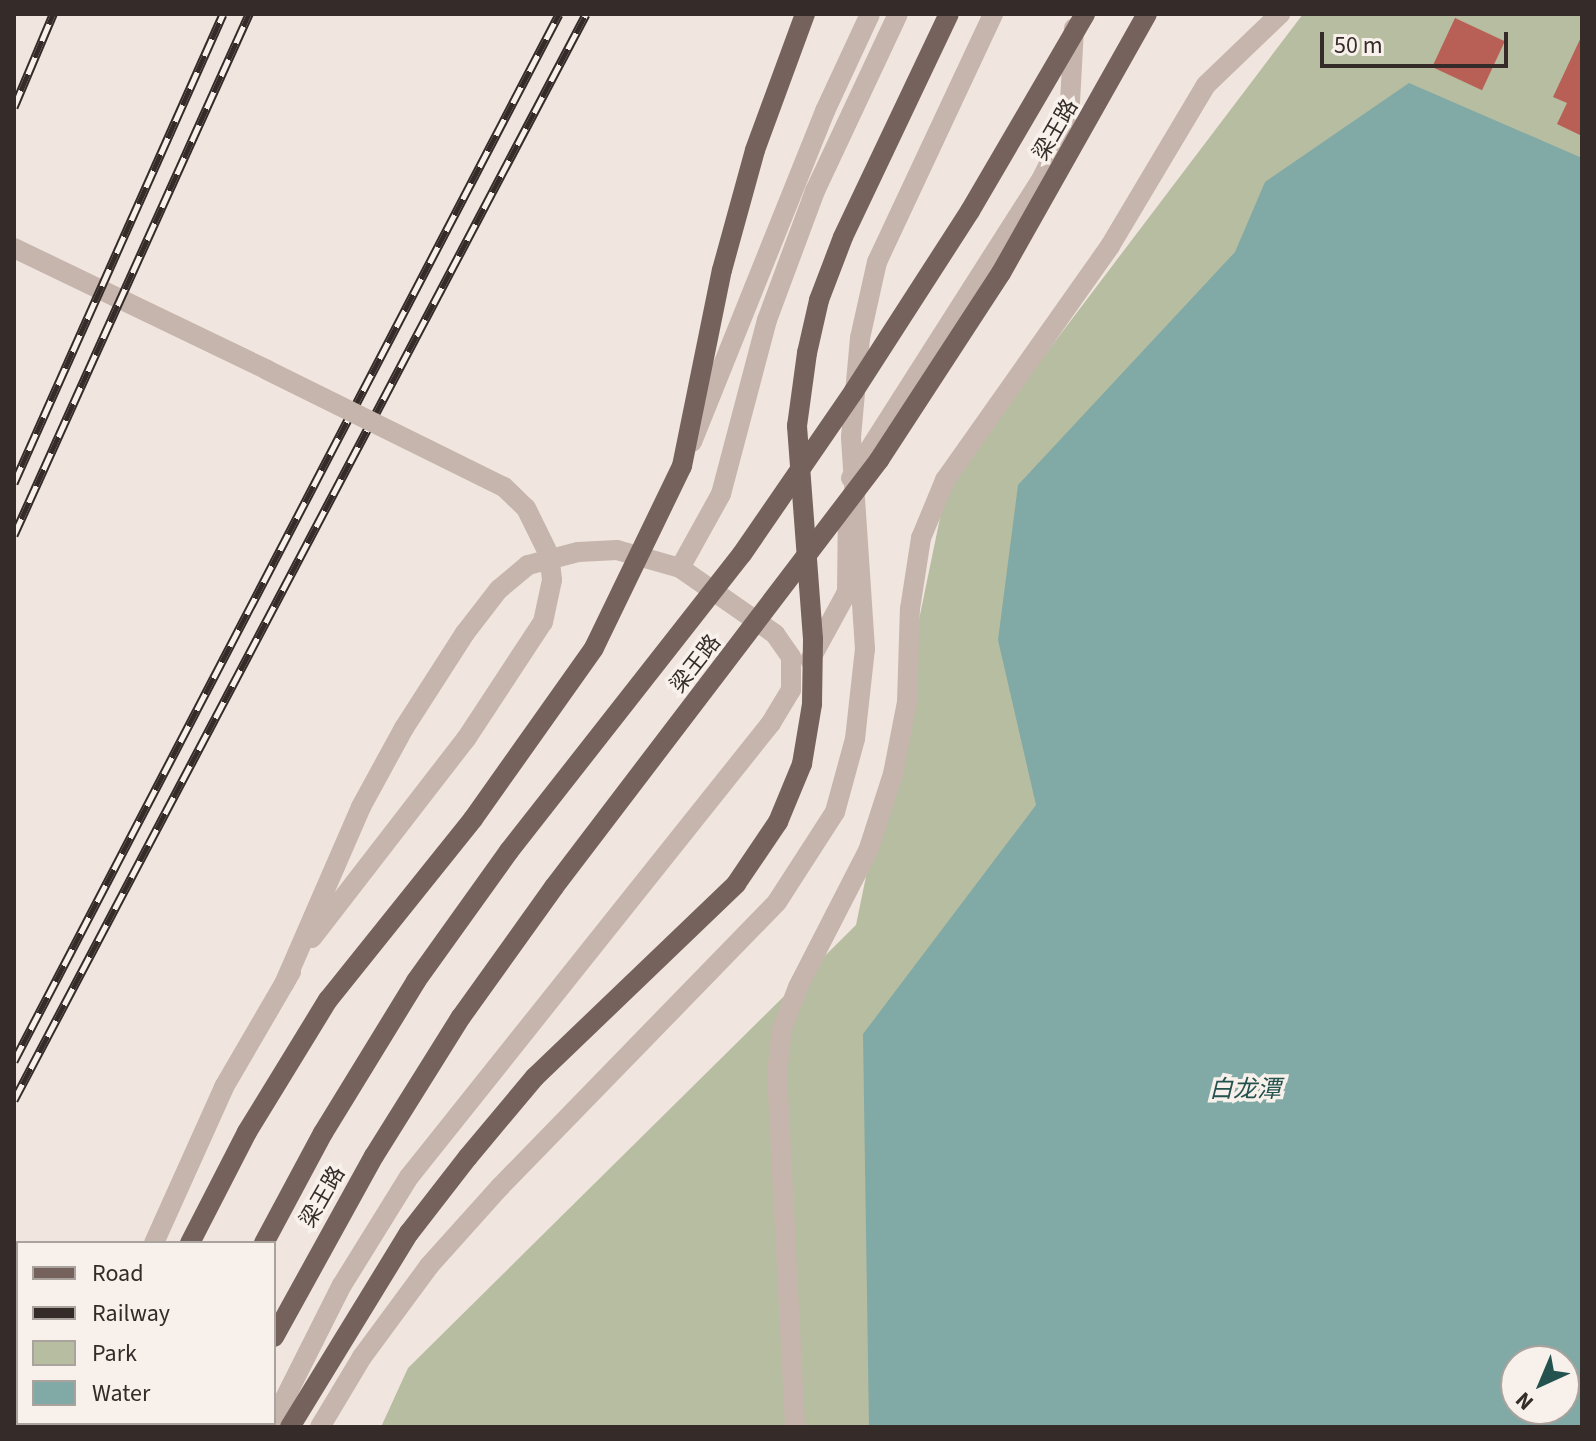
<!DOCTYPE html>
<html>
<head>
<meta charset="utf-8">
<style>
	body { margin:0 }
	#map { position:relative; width:1596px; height:1441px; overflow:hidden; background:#f0e5df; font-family:"Source Sans 3","Noto Sans SC",sans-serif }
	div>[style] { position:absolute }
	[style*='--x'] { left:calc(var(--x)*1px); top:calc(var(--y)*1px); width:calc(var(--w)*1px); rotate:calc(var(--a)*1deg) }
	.green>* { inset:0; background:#b7bda0 }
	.water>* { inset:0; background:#81a9a6 }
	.building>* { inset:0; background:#b86055; transform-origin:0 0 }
	.minor>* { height:20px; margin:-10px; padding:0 10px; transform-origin:10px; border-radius:10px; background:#c6b5ac }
	.major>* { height:20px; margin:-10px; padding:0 10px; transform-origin:10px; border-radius:10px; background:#75625d }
	.rail>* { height:9px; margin-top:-4.5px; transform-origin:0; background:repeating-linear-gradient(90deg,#f8f0ea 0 18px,#352c2a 0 36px); box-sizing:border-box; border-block:2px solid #352c2a }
	.minor-bridge>* { height:20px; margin:-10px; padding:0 10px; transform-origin:10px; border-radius:10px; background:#c6b5ac }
	.major-bridge>* { height:20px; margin:-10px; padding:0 10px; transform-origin:10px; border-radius:10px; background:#75625d }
	span { translate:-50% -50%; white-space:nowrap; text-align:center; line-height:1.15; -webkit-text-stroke:7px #f8f0ea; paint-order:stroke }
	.street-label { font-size:22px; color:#352c2a }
	.water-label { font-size:24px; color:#24524f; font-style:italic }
	.frame { position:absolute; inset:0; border:16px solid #352c2a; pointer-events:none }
	.legend { position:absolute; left:16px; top:1241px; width:260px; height:184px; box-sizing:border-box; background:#f8f0ea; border:2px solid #aaa29d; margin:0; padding:10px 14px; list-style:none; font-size:24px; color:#352c2a }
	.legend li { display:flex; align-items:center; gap:16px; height:40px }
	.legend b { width:40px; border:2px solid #aaa29d }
	.north { position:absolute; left:1500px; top:1345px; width:80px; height:80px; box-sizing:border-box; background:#f8f0ea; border:2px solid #aaa29d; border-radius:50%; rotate:224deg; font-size:22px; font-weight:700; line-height:32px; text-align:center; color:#352c2a }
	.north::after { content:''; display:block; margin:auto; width:28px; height:36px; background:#24524f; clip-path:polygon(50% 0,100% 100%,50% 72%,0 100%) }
	.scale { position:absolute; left:1320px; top:32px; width:188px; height:36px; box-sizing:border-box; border:4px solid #352c2a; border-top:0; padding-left:10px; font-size:24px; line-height:28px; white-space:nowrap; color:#352c2a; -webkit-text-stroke:6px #f8f0ea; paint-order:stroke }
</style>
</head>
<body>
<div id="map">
	<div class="green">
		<div style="clip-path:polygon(evenodd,1303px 14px,1582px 14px,1582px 1427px,381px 1427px,408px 1368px,856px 925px,947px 484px,1303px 14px,1516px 1361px,1564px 1361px,1564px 1409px,1516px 1409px,1516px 1361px)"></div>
	</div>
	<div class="water">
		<div style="clip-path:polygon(evenodd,1409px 83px,1582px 158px,1582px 1427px,869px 1427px,863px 1034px,1036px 805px,998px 640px,1018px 485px,1235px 252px,1265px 182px,1409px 83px,1516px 1361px,1564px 1361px,1564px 1409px,1516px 1409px,1516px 1361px)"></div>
	</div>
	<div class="building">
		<div style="left:1455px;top:18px;width:55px;height:54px;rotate:25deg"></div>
		<div style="clip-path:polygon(1582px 35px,1582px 136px,1557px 124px,1567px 103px,1553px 97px)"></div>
	</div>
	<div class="minor">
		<div style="--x:14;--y:248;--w:281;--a:25.7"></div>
		<div style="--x:692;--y:442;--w:357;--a:-68.1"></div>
		<div style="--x:825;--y:111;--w:107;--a:-65.1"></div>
		<div style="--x:851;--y:478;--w:353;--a:-57.5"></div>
		<div style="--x:1041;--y:180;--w:45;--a:-63.4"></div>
		<div style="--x:1061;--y:140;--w:39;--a:-77"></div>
		<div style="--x:1070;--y:102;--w:74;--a:-86.9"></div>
		<div style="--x:680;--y:568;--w:85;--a:-61"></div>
		<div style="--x:721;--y:494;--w:180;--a:-75.2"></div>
		<div style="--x:767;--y:320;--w:138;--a:-69.6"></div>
		<div style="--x:815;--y:191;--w:195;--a:-64.9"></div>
		<div style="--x:810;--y:660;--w:77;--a:-61.4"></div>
		<div style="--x:847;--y:592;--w:82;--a:-89.3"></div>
		<div style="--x:312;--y:938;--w:252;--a:-52.3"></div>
		<div style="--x:466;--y:739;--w:140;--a:-56.7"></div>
		<div style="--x:154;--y:1243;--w:171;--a:-65.8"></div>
		<div style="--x:224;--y:1087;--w:133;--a:-59.8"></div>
		<div style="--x:274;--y:1420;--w:151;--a:-63.3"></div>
		<div style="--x:342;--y:1285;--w:127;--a:-58.2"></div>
		<div style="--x:409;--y:1177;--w:581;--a:-51.43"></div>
		<div style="--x:771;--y:723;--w:39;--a:-59"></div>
		<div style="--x:791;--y:690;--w:33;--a:-90"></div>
		<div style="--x:791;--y:657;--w:28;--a:-125"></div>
		<div style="--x:775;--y:634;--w:116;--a:-145.2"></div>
		<div style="--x:680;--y:568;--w:66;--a:-164.1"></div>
		<div style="--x:617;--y:550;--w:39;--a:177"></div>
		<div style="--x:578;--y:552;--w:52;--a:165.4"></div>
		<div style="--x:528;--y:565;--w:38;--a:140"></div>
		<div style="--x:499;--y:589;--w:56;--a:127.7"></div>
		<div style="--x:465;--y:633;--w:113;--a:122.7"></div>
		<div style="--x:404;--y:728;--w:90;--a:118.6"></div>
		<div style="--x:361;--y:807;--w:193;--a:113.5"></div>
		<div style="--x:320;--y:1427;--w:82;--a:-59"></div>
		<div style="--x:362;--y:1357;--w:113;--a:-53.6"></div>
		<div style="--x:429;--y:1266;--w:106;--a:-48.1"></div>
		<div style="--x:795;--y:1427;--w:354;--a:-92.9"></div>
		<div style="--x:777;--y:1073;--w:44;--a:-83.5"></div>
		<div style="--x:782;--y:1029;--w:45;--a:-69.1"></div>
		<div style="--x:798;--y:987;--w:153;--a:-62.8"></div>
		<div style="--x:868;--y:851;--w:81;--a:-72"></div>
		<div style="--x:893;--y:774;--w:73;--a:-79"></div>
		<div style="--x:907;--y:702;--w:93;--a:-88.2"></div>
		<div style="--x:910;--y:609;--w:72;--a:-81.2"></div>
		<div style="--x:921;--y:538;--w:63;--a:-67.5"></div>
		<div style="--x:945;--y:480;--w:286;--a:-54.8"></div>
		<div style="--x:1110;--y:246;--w:187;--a:-59.2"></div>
		<div style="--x:1206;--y:85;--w:103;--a:-43.8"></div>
	</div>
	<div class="major">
		<div style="--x:190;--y:1243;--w:125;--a:-62.8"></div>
		<div style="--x:247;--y:1132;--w:155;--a:-58.5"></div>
		<div style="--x:328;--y:1000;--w:232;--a:-51.3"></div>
		<div style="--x:264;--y:1243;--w:125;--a:-61.8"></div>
		<div style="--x:323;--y:1133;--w:178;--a:-58.5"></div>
		<div style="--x:416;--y:981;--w:160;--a:-54.4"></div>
		<div style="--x:274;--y:1337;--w:207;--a:-61.1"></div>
		<div style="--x:374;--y:1156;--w:164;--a:-58"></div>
		<div style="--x:461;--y:1017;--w:160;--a:-54.4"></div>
		<div style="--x:112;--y:1427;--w:4;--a:-76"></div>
		<div style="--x:175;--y:1427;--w:4;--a:-63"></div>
		<div style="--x:231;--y:1427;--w:4;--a:-63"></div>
		<div style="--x:290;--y:1427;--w:228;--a:-58.5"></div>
		<div style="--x:409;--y:1233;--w:96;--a:-52.2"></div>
	</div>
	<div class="rail">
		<div style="--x:14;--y:107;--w:101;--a:-67.2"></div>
		<div style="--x:14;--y:483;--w:513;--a:-65.98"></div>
		<div style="--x:14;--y:535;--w:572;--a:-65.72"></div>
		<div style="--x:14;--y:1061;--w:1180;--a:-62.5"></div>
		<div style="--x:14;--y:1100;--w:1227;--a:-62.22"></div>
	</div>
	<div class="minor-bridge">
		<div style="--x:267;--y:370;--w:264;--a:26.3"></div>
		<div style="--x:504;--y:487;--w:30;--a:44"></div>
		<div style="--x:526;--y:508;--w:52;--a:63.9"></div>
		<div style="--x:549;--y:555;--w:25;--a:83"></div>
		<div style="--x:552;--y:580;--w:43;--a:102.1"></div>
		<div style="--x:500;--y:1187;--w:397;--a:-45.8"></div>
		<div style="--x:777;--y:902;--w:107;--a:-57.2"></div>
		<div style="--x:835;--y:812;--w:76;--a:-74.7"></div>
		<div style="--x:855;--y:739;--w:91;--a:-83.7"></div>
		<div style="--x:865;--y:649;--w:212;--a:-93.8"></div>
		<div style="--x:851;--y:437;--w:99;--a:-84.8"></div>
		<div style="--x:860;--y:338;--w:78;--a:-77.4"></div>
		<div style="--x:877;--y:262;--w:274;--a:-64.9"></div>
	</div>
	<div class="major-bridge">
		<div style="--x:473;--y:819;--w:209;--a:-54.7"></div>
		<div style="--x:594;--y:648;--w:202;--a:-64.2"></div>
		<div style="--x:682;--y:466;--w:200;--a:-78.5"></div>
		<div style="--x:722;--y:270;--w:124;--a:-74.6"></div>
		<div style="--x:755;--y:150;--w:145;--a:-69.8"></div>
		<div style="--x:509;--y:851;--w:377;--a:-51.9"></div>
		<div style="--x:742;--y:554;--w:198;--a:-55.5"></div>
		<div style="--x:854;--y:391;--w:214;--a:-57.2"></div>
		<div style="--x:970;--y:211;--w:228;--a:-59.7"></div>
		<div style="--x:554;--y:887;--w:537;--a:-52.72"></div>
		<div style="--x:879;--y:460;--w:223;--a:-56.9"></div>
		<div style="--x:1001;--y:273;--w:297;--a:-60.6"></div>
		<div style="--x:468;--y:1157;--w:104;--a:-50.1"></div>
		<div style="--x:535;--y:1077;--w:279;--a:-43.8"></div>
		<div style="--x:736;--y:884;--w:75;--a:-55.9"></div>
		<div style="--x:778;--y:822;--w:63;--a:-67.5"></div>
		<div style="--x:802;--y:764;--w:61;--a:-80.5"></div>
		<div style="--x:812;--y:704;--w:65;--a:-89.1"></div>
		<div style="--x:813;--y:639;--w:214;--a:-94.3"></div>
		<div style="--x:797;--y:426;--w:74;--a:-82.2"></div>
		<div style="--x:807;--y:353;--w:54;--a:-77.2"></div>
		<div style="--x:819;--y:300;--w:67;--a:-69.1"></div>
		<div style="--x:843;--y:237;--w:247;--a:-64.6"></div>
	</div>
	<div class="street-label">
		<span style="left:1056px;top:130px;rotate:-60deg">梁王路</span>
		<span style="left:696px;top:664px;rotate:-52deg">梁王路</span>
		<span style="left:323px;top:1197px;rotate:-60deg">梁王路</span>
	</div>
	<div class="water-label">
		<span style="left:1245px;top:1090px">白龙潭</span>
	</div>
	<div class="frame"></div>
	<ul class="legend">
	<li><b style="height:10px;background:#75625d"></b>Road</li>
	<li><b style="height:10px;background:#352c2a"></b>Railway</li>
	<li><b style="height:22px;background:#b7bda0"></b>Park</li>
	<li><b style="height:22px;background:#81a9a6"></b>Water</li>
	</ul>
	<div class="north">N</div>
	<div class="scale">50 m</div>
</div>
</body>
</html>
